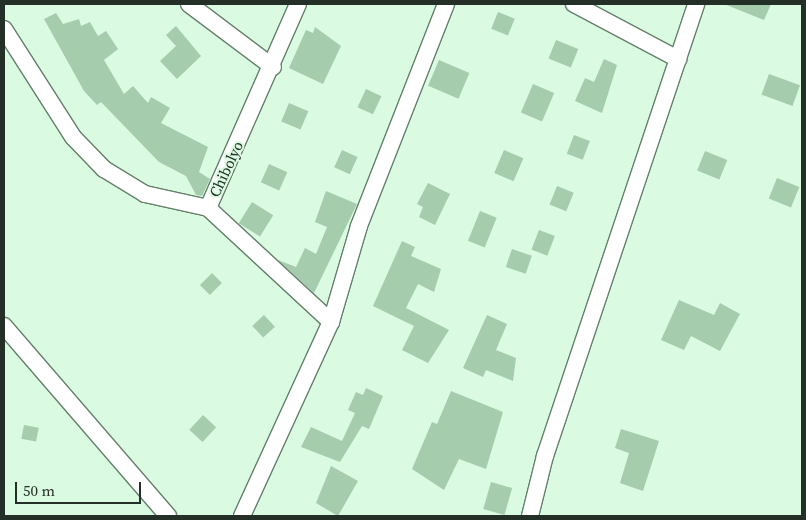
<!DOCTYPE html>
<html>
<head>
<meta charset="utf-8">
<style>
	body { margin:0 }
	#map { position:relative; width:806px; height:520px; overflow:hidden; background:#dafae1; font-family:"Source Serif 4",serif }
	div>[style] { position:absolute }
	[style*='--x'] { left:calc(var(--x)*1px); top:calc(var(--y)*1px); width:calc(var(--w)*1px); rotate:calc(var(--a)*1deg) }
	.building>* { inset:0; background:#a4ccad; transform-origin:0 0 }
	.roads { filter:drop-shadow(1px 0 #64806a) drop-shadow(-1px 0 #64806a) drop-shadow(0 1px #64806a) drop-shadow(0 -1px #64806a) }
	.minor>* { height:16px; margin:-8px; padding:0 8px; transform-origin:8px; border-radius:8px; background:#fff }
	span { translate:-50% -50%; white-space:nowrap; text-align:center; line-height:1.15; -webkit-text-stroke:4px #dafae1; paint-order:stroke }
	.street-label { font-size:15px; color:#243027 }
	.frame { position:absolute; inset:0; border:5px solid #243027; pointer-events:none }
	.scale { position:absolute; left:15px; top:482px; width:126px; height:22px; box-sizing:border-box; border:2px solid #243027; border-top:0; padding-left:6px; font-size:15px; line-height:18px; white-space:nowrap; color:#243027; -webkit-text-stroke:4px #dafae1; paint-order:stroke }
</style>
</head>
<body>
<div id="map">
	<div class="building">
		<div style="clip-path:polygon(724px 4px,771px 4px,764px 20px)"></div>
		<div style="left:498px;top:12px;width:18px;height:18px;rotate:22deg"></div>
		<div style="clip-path:polygon(56px 13px,63px 24px,79px 19px,81px 26px,90px 22px,98px 36px,106px 31px,118px 49px,104px 60px,124px 94px,133px 86px,148px 103px,151px 97px,170px 108px,161px 123px,208px 147px,199px 172px,210px 179px,202px 196px,196px 195px,186px 176px,159px 162px,101px 102px,97px 105px,84px 91px,44px 19px)"></div>
		<div style="clip-path:polygon(176px 26px,201px 56px,177px 79px,160px 61px,176px 46px,166px 35px)"></div>
		<div style="clip-path:polygon(315px 27px,341px 46px,323px 84px,289px 68px,306px 30px,313px 33px)"></div>
		<div style="left:556px;top:40px;width:24px;height:20px;rotate:22deg"></div>
		<div style="clip-path:polygon(604px 59px,617px 65px,602px 113px,575px 101px,585px 78px,594px 82px)"></div>
		<div style="left:439px;top:60px;width:33px;height:28px;rotate:23deg"></div>
		<div style="left:769px;top:74px;width:33px;height:22px;rotate:20deg"></div>
		<div style="left:533px;top:84px;width:23px;height:31px;rotate:23deg"></div>
		<div style="left:366px;top:89px;width:17px;height:20px;rotate:25deg"></div>
		<div style="left:289px;top:103px;width:21px;height:20px;rotate:23deg"></div>
		<div style="left:574px;top:135px;width:17px;height:20px;rotate:21deg"></div>
		<div style="left:342px;top:150px;width:17px;height:19px;rotate:24deg"></div>
		<div style="left:504px;top:150px;width:21px;height:25px;rotate:23deg"></div>
		<div style="left:705px;top:151px;width:24px;height:21px;rotate:22deg"></div>
		<div style="left:269px;top:164px;width:20px;height:20px;rotate:24deg"></div>
		<div style="left:777px;top:178px;width:24px;height:22px;rotate:22deg"></div>
		<div style="clip-path:polygon(428px 183px,450px 194px,435px 225px,419px 217px,423px 207px,417px 204px)"></div>
		<div style="left:557px;top:186px;width:18px;height:20px;rotate:22deg"></div>
		<div style="clip-path:polygon(326px 191px,357px 204px,314px 293px,278px 260px,296px 267px,305px 248px,316px 254px,327px 227px,315px 222px)"></div>
		<div style="left:252px;top:202px;width:25px;height:25px;rotate:32deg"></div>
		<div style="left:480px;top:211px;width:18px;height:32px;rotate:22deg"></div>
		<div style="left:539px;top:230px;width:17px;height:21px;rotate:21deg"></div>
		<div style="clip-path:polygon(402px 241px,415px 247px,411px 256px,441px 269px,434px 292px,418px 284px,406px 308px,449px 330px,428px 363px,402px 350px,414px 326px,373px 306px)"></div>
		<div style="left:512px;top:249px;width:21px;height:19px;rotate:19deg"></div>
		<div style="left:212px;top:273px;width:14px;height:17px;rotate:45deg"></div>
		<div style="clip-path:polygon(679px 300px,714px 315px,720px 303px,740px 314px,720px 351px,691px 336px,684px 350px,661px 340px)"></div>
		<div style="left:264px;top:315px;width:16px;height:16px;rotate:47deg"></div>
		<div style="clip-path:polygon(487px 315px,507px 324px,496px 350px,516px 358px,513px 381px,486px 370px,483px 377px,463px 368px)"></div>
		<div style="clip-path:polygon(366px 388px,383px 396px,369px 429px,362px 426px,340px 462px,301px 447px,311px 427px,342px 441px,355px 413px,348px 410px,356px 392px,363px 395px)"></div>
		<div style="clip-path:polygon(451px 391px,503px 412px,486px 469px,459px 459px,444px 490px,412px 469px,432px 422px,437px 424px)"></div>
		<div style="left:203px;top:415px;width:18px;height:20px;rotate:43deg"></div>
		<div style="left:24px;top:425px;width:15px;height:14px;rotate:11deg"></div>
		<div style="clip-path:polygon(621px 429px,659px 441px,643px 491px,620px 483px,629px 453px,615px 448px)"></div>
		<div style="clip-path:polygon(331px 466px,358px 481px,338px 516px,316px 503px)"></div>
		<div style="left:491px;top:482px;width:22px;height:28px;rotate:16deg"></div>
	</div>
	<div class="roads">
		<div class="minor">
			<div style="--x:189;--y:4;--w:105;--a:36.9"></div>
			<div style="--x:298;--y:4;--w:223;--a:113.8"></div>
			<div style="--x:208;--y:208;--w:168;--a:42.8"></div>
			<div style="--x:574;--y:4;--w:118;--a:27.9"></div>
			<div style="--x:4;--y:29;--w:128;--a:57.4"></div>
			<div style="--x:73;--y:137;--w:45;--a:45.9"></div>
			<div style="--x:104;--y:169;--w:48;--a:31.4"></div>
			<div style="--x:145;--y:194;--w:65;--a:12.5"></div>
			<div style="--x:4;--y:326;--w:251;--a:49.2"></div>
			<div style="--x:242;--y:516;--w:213;--a:-65.4"></div>
			<div style="--x:331;--y:322;--w:100;--a:-73.7"></div>
			<div style="--x:359;--y:226;--w:238;--a:-68.6"></div>
			<div style="--x:530;--y:516;--w:62;--a:-76"></div>
			<div style="--x:545;--y:456;--w:477;--a:-71.5"></div>
		</div>
	</div>
	<div class="street-label">
		<span style="left:226px;top:169px;rotate:-65deg">Chibolyo</span>
	</div>
	<div class="frame"></div>
	<div class="scale">50 m</div>
</div>
</body>
</html>
